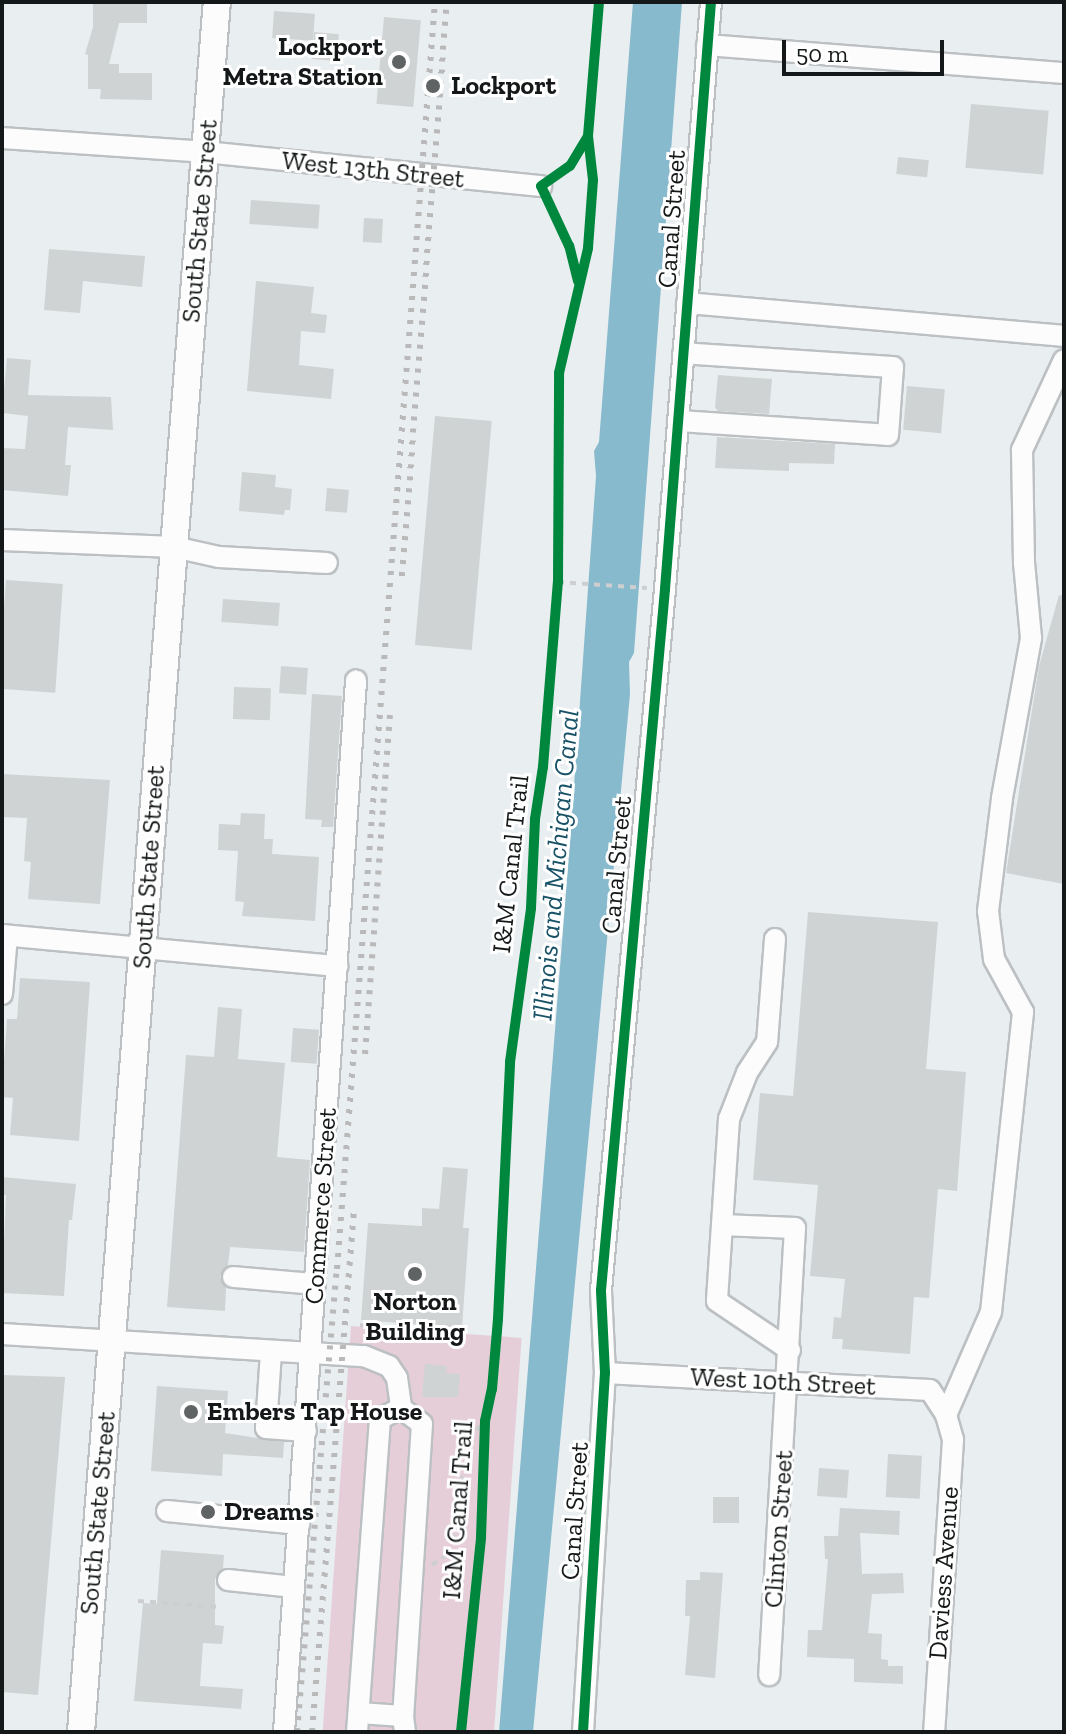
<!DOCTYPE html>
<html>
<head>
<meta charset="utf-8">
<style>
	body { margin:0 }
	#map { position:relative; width:1066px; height:1734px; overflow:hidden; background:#e9eef0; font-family:"Zilla Slab",serif }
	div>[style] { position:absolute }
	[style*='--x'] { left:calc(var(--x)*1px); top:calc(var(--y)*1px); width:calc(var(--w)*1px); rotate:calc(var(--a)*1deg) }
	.green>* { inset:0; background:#e5ced8; transform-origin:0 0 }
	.water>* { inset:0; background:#88bace }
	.building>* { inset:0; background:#cfd3d4; transform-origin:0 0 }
	.path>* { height:4px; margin-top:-2px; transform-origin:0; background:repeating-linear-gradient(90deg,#cdced0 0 6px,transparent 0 12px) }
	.roads { filter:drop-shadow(2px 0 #bcc0c2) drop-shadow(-2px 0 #bcc0c2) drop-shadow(0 2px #bcc0c2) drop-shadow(0 -2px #bcc0c2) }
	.minor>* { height:20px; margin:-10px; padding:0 10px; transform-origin:10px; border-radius:10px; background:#fcfcfd }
	.major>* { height:26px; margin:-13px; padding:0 13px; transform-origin:13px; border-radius:13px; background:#fcfcfd }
	.rail>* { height:6px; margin-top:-3px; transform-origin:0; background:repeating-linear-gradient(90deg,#b9b9ba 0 4px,transparent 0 12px) }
	.cycleway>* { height:10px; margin:-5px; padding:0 5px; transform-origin:5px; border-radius:5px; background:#00873e }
	.dots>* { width:22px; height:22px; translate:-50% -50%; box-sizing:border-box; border:4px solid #fff; border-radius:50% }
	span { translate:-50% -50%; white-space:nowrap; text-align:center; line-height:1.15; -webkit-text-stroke:6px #fff; paint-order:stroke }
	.poi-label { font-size:26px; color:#151819; font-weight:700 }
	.right { translate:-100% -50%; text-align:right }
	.left { translate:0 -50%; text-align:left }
	.street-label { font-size:26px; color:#151819 }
	.water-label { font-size:28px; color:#195267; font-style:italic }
	.frame { position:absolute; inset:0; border:4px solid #151819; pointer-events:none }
	.scale { position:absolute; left:782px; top:40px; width:162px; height:36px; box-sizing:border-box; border:4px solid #151819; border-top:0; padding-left:10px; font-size:24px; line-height:28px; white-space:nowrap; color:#151819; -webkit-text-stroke:6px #fff; paint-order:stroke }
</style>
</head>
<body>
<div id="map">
	<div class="green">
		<div style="left:351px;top:1326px;width:171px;height:407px;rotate:4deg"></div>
	</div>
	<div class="water">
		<div style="clip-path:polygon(633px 2px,682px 2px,634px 653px,629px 662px,630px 694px,533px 1732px,499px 1732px,570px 842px,596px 476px,594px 451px,599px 442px)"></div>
	</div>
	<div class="building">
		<div style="clip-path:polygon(93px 2px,147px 2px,147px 23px,119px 23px,109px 64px,119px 64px,119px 73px,152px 73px,152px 100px,100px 99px,101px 89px,88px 89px,88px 55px,85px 54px,93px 27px)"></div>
		<div style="left:274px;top:11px;width:41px;height:27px;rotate:4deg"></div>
		<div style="left:384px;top:17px;width:37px;height:87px;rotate:5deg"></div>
		<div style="left:314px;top:32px;width:25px;height:27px;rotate:5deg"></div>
		<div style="left:971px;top:104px;width:78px;height:64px;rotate:5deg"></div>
		<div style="left:898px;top:157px;width:31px;height:17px;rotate:6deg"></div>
		<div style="left:251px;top:200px;width:69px;height:24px;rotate:4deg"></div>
		<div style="left:364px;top:218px;width:19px;height:24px;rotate:3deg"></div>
		<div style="clip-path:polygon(49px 249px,145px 256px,142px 287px,83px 281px,80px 313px,44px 310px)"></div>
		<div style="clip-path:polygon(256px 281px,314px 287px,311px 313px,327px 315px,325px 333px,301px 331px,299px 365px,334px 369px,331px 399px,247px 391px)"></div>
		<div style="clip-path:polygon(7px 358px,31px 360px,28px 395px,111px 397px,113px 430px,68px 427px,65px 465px,71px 465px,68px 496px,2px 490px,2px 448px,25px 449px,28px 416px,2px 413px)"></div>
		<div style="clip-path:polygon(718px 375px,772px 379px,769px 414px,718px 411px,715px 407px)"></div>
		<div style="left:907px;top:386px;width:38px;height:44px;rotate:5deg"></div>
		<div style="left:435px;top:416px;width:57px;height:230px;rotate:5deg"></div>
		<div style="clip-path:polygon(717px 437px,835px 444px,834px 464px,789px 463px,789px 471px,715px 468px)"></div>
		<div style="clip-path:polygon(242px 472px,276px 475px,275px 487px,292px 489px,290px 510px,285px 510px,284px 515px,239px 511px)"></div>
		<div style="left:327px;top:488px;width:22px;height:23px;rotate:5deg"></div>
		<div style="left:6px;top:580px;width:57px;height:109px;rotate:4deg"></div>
		<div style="clip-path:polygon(1059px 595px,1064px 596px,1064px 884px,1006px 873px,1039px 666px)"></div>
		<div style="left:223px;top:599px;width:57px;height:23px;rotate:4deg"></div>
		<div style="left:281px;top:666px;width:27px;height:27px;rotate:4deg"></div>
		<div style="left:234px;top:687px;width:37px;height:32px;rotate:2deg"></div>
		<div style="clip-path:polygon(312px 694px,342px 696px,333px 827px,321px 827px,322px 820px,305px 819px)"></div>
		<div style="clip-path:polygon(2px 774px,110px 780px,100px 904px,28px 899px,31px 862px,24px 861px,27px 818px,2px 817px)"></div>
		<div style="clip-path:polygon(241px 813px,265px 814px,264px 839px,273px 839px,272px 854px,319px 857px,315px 921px,242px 916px,244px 902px,235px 901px,238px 851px,218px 850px,219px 824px,240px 825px)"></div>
		<div style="clip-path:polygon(808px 912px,938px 922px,926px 1069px,966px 1072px,957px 1191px,938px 1189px,929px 1298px,914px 1297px,910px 1354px,842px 1349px,843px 1339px,832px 1339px,834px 1317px,841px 1318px,845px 1279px,810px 1276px,818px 1185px,753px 1180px,760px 1093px,793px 1096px)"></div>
		<div style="clip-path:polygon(20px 978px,90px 982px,79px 1141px,10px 1135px,13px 1098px,2px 1097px,2px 1090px,7px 1019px,17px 1019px)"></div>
		<div style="clip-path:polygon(218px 1007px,242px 1009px,238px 1059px,285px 1063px,277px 1157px,310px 1160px,304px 1252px,230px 1247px,228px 1265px,220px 1277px,226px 1288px,225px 1311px,167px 1307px,186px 1055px,214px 1057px)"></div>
		<div style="left:293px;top:1028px;width:26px;height:34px;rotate:4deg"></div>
		<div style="clip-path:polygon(443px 1167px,468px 1169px,463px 1228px,469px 1228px,462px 1328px,361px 1320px,368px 1223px,422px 1226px,422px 1208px,439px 1209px)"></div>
		<div style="clip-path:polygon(2px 1177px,76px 1184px,72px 1220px,69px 1220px,64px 1296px,2px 1293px,6px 1195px,2px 1195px)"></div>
		<div style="clip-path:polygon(425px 1364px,447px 1366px,446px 1373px,460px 1374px,458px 1397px,422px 1397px)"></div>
		<div style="clip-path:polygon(2px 1375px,65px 1377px,38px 1695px,2px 1692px)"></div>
		<div style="clip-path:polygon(157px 1386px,228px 1391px,225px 1433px,284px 1442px,283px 1458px,223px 1454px,222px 1476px,151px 1471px)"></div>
		<div style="left:888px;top:1454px;width:34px;height:43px;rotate:3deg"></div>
		<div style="left:819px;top:1468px;width:30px;height:28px;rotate:4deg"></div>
		<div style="left:713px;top:1497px;width:26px;height:26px"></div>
		<div style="clip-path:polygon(840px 1508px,900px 1511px,899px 1535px,860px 1533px,862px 1574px,903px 1573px,904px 1593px,872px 1594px,868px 1633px,882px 1634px,881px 1659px,888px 1660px,888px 1666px,903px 1666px,903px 1684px,854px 1682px,854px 1659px,807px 1657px,808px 1630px,822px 1630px,828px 1559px,825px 1559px,824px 1536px,838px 1536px)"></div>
		<div style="clip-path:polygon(161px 1550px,224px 1555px,223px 1568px,215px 1579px,215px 1625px,224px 1626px,222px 1644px,203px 1643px,200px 1686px,243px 1689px,241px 1709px,134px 1701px,143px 1603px,157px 1604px)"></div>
		<div style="clip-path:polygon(700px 1572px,723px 1573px,715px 1678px,685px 1675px,690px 1616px,685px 1616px,686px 1580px,700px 1580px)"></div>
	</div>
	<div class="path">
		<div style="--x:558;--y:582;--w:89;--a:3.9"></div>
		<div style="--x:360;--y:1325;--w:56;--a:5.1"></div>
		<div style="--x:432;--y:1565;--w:19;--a:-35"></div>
		<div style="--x:448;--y:1554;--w:14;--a:-65"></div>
		<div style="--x:454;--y:1541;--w:103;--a:-82.2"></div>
		<div style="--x:468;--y:1439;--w:25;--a:-47"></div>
		<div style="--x:138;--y:1601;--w:84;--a:4.1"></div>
	</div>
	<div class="roads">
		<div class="minor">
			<div style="--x:707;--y:45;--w:358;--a:4.5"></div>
			<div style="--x:2;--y:138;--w:203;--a:3.9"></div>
			<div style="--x:205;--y:152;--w:338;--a:5.8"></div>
			<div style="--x:687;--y:303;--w:378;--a:5"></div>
			<div style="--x:678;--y:421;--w:210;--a:3.8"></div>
			<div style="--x:888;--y:435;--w:68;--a:-85.8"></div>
			<div style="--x:893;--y:367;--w:210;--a:-176.2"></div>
			<div style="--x:2;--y:540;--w:172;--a:2.3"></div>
			<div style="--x:174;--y:547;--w:46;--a:12.5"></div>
			<div style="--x:219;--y:557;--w:108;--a:3.2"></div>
			<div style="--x:2;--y:935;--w:337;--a:5.3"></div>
			<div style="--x:775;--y:939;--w:103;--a:94.4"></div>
			<div style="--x:767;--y:1042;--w:37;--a:123"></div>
			<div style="--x:747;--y:1073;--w:49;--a:111.4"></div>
			<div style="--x:729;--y:1119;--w:182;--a:93.8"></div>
			<div style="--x:717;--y:1301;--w:88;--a:33.9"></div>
			<div style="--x:2;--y:994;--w:58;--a:-85.1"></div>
			<div style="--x:722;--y:1225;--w:73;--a:2.4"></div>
			<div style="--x:795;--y:1228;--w:448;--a:93.3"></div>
			<div style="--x:233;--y:1277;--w:82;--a:4.9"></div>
			<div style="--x:2;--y:1334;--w:363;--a:3.5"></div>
			<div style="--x:364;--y:1356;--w:27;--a:22"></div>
			<div style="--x:389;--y:1366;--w:14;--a:56"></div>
			<div style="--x:397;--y:1378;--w:30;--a:82"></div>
			<div style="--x:401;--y:1408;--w:26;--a:37"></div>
			<div style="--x:422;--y:1424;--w:293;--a:93.7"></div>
			<div style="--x:403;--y:1716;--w:16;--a:83"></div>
			<div style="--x:271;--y:1352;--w:76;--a:93.8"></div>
			<div style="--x:266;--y:1428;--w:40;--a:4.3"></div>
			<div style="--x:605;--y:1373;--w:325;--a:3"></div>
			<div style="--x:930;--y:1390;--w:30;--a:57"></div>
			<div style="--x:946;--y:1415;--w:26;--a:74"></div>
			<div style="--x:953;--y:1440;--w:293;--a:93.7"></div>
			<div style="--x:946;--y:1415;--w:112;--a:-66.4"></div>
			<div style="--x:991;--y:1312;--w:302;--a:-83.9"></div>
			<div style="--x:1023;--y:1012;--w:60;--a:-118.7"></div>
			<div style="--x:994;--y:959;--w:48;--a:-97.1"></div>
			<div style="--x:988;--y:911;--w:114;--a:-82.9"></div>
			<div style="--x:1002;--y:798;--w:163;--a:-79.7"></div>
			<div style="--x:1031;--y:638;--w:75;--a:-95.3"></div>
			<div style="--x:1024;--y:563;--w:113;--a:-91"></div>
			<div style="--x:1022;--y:450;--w:99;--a:-65"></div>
			<div style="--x:167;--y:1511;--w:133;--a:5.6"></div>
			<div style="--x:228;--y:1580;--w:66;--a:6.1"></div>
			<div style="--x:359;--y:1713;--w:44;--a:3.9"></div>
			<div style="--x:284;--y:1732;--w:1054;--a:-86.08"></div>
			<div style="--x:357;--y:1732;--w:314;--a:-85.8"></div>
			<div style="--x:380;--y:1419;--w:24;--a:-28"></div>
			<div style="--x:583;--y:1732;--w:360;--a:-86.5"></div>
			<div style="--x:605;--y:1373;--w:83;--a:-92.8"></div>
			<div style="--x:601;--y:1290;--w:704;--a:-84.78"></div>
			<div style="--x:665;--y:589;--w:589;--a:-85.52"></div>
		</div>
		<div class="major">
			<div style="--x:81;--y:1732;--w:1735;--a:-85.51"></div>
		</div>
	</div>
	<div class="rail">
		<div style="--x:402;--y:576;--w:576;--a:-85.52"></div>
		<div style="--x:365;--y:1054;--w:340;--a:-85.8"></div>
		<div style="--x:297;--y:1732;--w:465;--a:-85.1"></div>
		<div style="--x:337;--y:1269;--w:1271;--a:-85.58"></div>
		<div style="--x:312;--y:1732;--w:524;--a:-85.4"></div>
	</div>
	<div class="cycleway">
		<div style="--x:578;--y:281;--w:36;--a:-104"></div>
		<div style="--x:569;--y:246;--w:66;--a:-115"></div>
		<div style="--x:541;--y:186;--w:35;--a:-35"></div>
		<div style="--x:570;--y:166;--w:35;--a:-59"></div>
		<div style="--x:461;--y:1732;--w:196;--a:-84.1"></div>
		<div style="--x:481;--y:1537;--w:116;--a:-88"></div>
		<div style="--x:485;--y:1421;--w:33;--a:-78"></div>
		<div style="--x:492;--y:1389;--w:70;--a:-85.1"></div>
		<div style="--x:498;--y:1319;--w:257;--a:-87.3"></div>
		<div style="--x:510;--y:1062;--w:155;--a:-82.2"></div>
		<div style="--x:531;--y:908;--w:89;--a:-87.4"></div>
		<div style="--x:535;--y:819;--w:53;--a:-81.3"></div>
		<div style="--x:543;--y:767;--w:186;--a:-85.4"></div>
		<div style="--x:558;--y:582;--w:209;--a:-89.7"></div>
		<div style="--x:559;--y:373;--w:128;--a:-76.9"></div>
		<div style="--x:588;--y:248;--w:68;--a:-85.8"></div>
		<div style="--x:593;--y:180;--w:44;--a:-96.5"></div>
		<div style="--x:588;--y:136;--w:134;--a:-85.3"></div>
		<div style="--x:583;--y:1732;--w:360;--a:-86.5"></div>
		<div style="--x:605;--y:1373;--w:83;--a:-92.8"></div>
		<div style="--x:601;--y:1290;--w:704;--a:-84.78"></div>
		<div style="--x:665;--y:589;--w:589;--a:-85.52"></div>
	</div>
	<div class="dots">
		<div style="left:399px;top:62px;background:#5f6364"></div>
		<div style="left:433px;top:86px;background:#5f6364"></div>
		<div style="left:415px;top:1274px;background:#5f6364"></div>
		<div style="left:191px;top:1412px;background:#5f6364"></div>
		<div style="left:208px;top:1512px;background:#5f6364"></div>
	</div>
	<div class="poi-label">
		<span class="right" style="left:383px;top:62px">Lockport<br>Metra Station</span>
		<span class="left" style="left:451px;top:86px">Lockport</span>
		<span style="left:415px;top:1317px">Norton<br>Building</span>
		<span class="left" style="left:207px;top:1412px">Embers Tap House</span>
		<span class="left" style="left:224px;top:1512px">Dreams</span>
	</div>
	<div class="street-label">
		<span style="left:373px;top:170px;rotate:6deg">West 13th Street</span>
		<span style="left:672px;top:219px;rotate:-86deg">Canal Street</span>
		<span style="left:200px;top:221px;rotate:-85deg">South State Street</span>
		<span style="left:511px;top:864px;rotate:-84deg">I&amp;M Canal Trail</span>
		<span style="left:617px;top:865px;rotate:-85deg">Canal Street</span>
		<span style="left:149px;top:867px;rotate:-86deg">South State Street</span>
		<span style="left:321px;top:1206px;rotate:-86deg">Commerce Street</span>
		<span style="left:783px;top:1382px;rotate:3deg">West 10th Street</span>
		<span style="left:458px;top:1510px;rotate:-86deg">I&amp;M Canal Trail</span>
		<span style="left:575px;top:1511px;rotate:-86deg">Canal Street</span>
		<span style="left:98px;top:1513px;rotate:-85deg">South State Street</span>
		<span style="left:779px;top:1529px;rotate:-86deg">Clinton Street</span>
		<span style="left:944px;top:1573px;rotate:-86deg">Daviess Avenue</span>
	</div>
	<div class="water-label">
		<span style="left:556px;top:865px;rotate:-85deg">Illinois and Michigan Canal</span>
	</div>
	<div class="frame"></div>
	<div class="scale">50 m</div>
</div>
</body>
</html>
